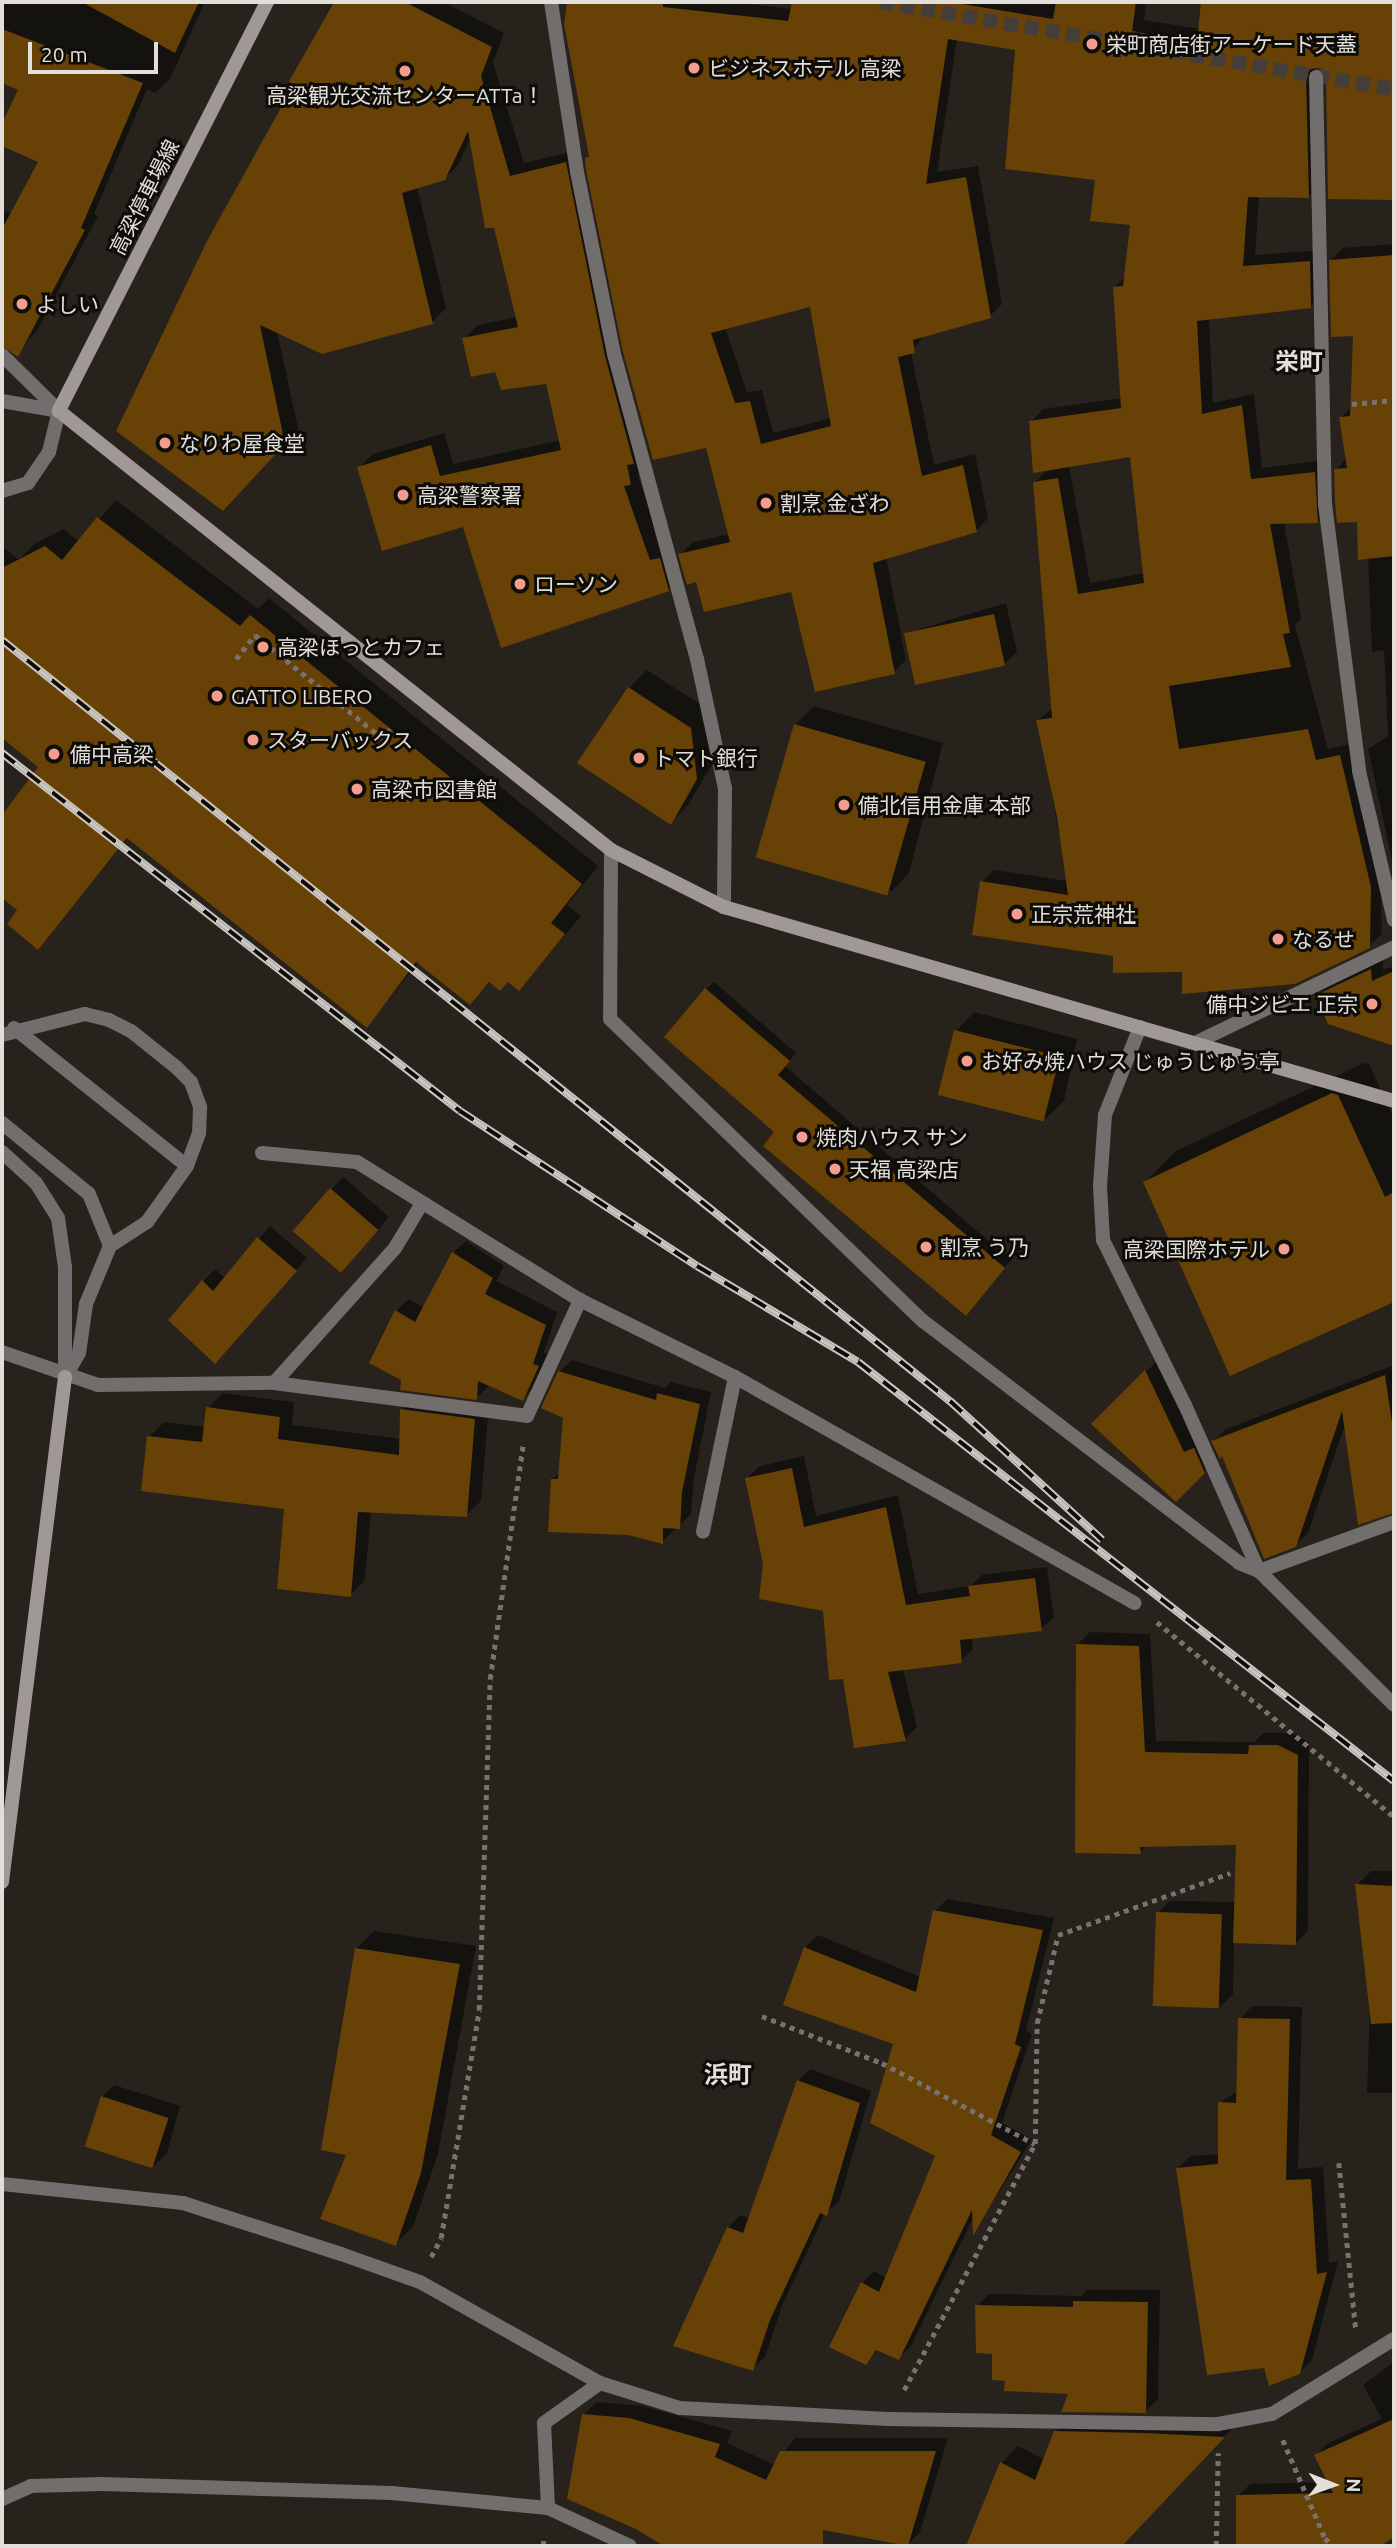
<!DOCTYPE html>
<html>
<head>
<meta charset="utf-8">
<style>
	body { margin:0 }
	#map { position:relative; width:1396px; height:2548px; overflow:hidden; background:#27221c; font-family:Ubuntu,"Noto Sans JP",sans-serif }
	div>[style] { position:absolute }
	[style*='--x'] { left:calc(var(--x)*1px); top:calc(var(--y)*1px); width:calc(var(--w)*1px); rotate:calc(var(--a)*1deg) }
	.shadow>* { inset:0; background:#0007 }
	.building>* { inset:0; background:#684106; transform-origin:0 0 }
	.street-tunnel>* { height:14px; margin-top:-7px; transform-origin:0; background:repeating-linear-gradient(90deg,#433e39 0 14px,transparent 0 21px) }
	.path>* { height:4.5px; margin-top:-2.25px; transform-origin:0; background:repeating-linear-gradient(90deg,#77726d 0 5px,transparent 0 10px) }
	.lane>* { height:14px; margin:-7px; padding:0 7px; transform-origin:7px; border-radius:7px; background:#726e6d }
	.street>* { height:14px; margin:-7px; padding:0 7px; transform-origin:7px; border-radius:7px; background:#726e6d }
	.secondary>* { height:14px; margin:-7px; padding:0 7px; transform-origin:7px; border-radius:7px; background:#9f9897 }
	.rail>* { height:8px; margin-top:-4px; transform-origin:0; background:repeating-linear-gradient(90deg,#0e0c09 0 16px,#c9c5c1 0 32px); box-sizing:border-box; border-block:2px solid #c9c5c1 }
	.dots>* { width:19px; height:19px; translate:-50% -50%; box-sizing:border-box; border:4px solid #0e0c09; border-radius:50% }
	span { translate:-50% -50%; white-space:nowrap; text-align:center; line-height:1.15; -webkit-text-stroke:6px #0e0c09; paint-order:stroke }
	.poi-label { font-size:21px; color:#e2dfdb }
	.left { translate:0 -50%; text-align:left }
	.right { translate:-100% -50%; text-align:right }
	.street-label { font-size:21px; color:#e2dfdb }
	.quarter-label { font-size:24px; color:#e2dfdb; font-weight:700 }
	.frame { position:absolute; inset:0; border:4px solid #e2dfdb; pointer-events:none }
	.north { position:absolute; left:1298px; top:2450px; width:70px; height:70px; -webkit-text-stroke:5px #0e0c09; paint-order:stroke; rotate:91deg; font-size:19px; font-weight:700; line-height:28px; text-align:center; color:#e2dfdb }
	.north::after { content:''; display:block; margin:auto; width:24px; height:32px; background:#e2dfdb; clip-path:polygon(50% 0,100% 100%,50% 72%,0 100%) }
	.scale { position:absolute; left:28px; top:42px; width:130px; height:32px; box-sizing:border-box; border:4px solid #e2dfdb; border-top:0; padding-left:9px; font-size:21px; line-height:24px; white-space:nowrap; color:#e2dfdb; -webkit-text-stroke:5px #0e0c09; paint-order:stroke }
</style>
</head>
<body>
<div id="map">
	<div class="shadow">
		<div style="clip-path:polygon(2px 2px,205px 2px,170px 79px,155px 93px,147px 89px,94px 214px,98px 216px,37px 331px,23px 345px,2px 327px,2px 210px,12px 214px,40px 161px,2px 144px,2px 127px,21px 89px,2px 81px)"></div>
		<div style="clip-path:polygon(335px 2px,444px 2px,504px 33px,493px 62px,524px 163px,579px 150px,644px 469px,638px 476px,663px 548px,681px 576px,668px 590px,465px 524px,359px 468px,373px 454px,444px 433px,453px 464px,561px 440px,548px 382px,496px 370px,464px 339px,478px 325px,517px 317px,471px 137px,458px 165px,444px 179px,417px 187px,446px 308px,432px 322px,322px 352px,277px 331px,298px 428px,236px 495px,285px 103px,280px 100px)"></div>
		<div style="clip-path:polygon(evenodd,568px 2px,730px 2px,792px 9px,793px 2px,1146px 2px,1144px 20px,1200px 29px,1202px 2px,1394px 2px,1394px 198px,1330px 197px,1327px 76px,1318px 67px,1320px 184px,1308px 197px,1259px 196px,1255px 255px,1322px 250px,1323px 295px,1310px 307px,1209px 318px,1213px 403px,1254px 394px,1262px 468px,1326px 460px,1329px 509px,1317px 521px,1284px 522px,1301px 619px,1295px 625px,1328px 749px,1359px 742px,1391px 885px,1381px 895px,1382px 934px,1369px 946px,1184px 970px,1115px 955px,982px 882px,994px 870px,1068px 881px,1038px 720px,1053px 708px,1035px 482px,1049px 469px,1031px 422px,1043px 409px,1122px 398px,1115px 287px,1126px 276px,1132px 224px,1096px 179px,1017px 49px,957px 39px,937px 172px,978px 166px,1002px 304px,990px 316px,926px 334px,911px 352px,934px 465px,975px 454px,988px 518px,976px 531px,886px 557px,906px 660px,894px 672px,793px 590px,697px 579px,680px 555px,693px 542px,730px 534px,708px 445px,586px 158px,590px 154px,566px 24px,568px 2px,811px 305px,832px 418px,773px 433px,762px 390px,747px 392px,725px 327px,811px 305px,568px 2px,1132px 455px,1145px 573px,1090px 583px,1069px 465px,1132px 455px)"></div>
		<div style="clip-path:polygon(1394px 244px,1394px 870px,1368px 749px,1388px 736px,1384px 650px,1372px 652px,1368px 557px,1359px 521px,1336px 470px,1347px 458px,1341px 418px,1352px 406px,1355px 334px,1331px 260px,1343px 248px)"></div>
		<div style="clip-path:polygon(116px 500px,258px 609px,269px 598px,598px 866px,567px 905px,581px 916px,519px 989px,509px 980px,491px 981px,470px 1003px,419px 962px,367px 1026px,129px 837px,38px 947px,20px 910px,2px 896px,2px 818px,40px 767px,2px 736px,2px 546px,19px 560px,34px 544px,64px 529px,79px 542px)"></div>
		<div style="clip-path:polygon(1006px 603px,1017px 652px,1004px 664px,908px 641px,920px 629px)"></div>
		<div style="clip-path:polygon(647px 670px,709px 710px,715px 760px,688px 805px,670px 823px,629px 688px)"></div>
		<div style="clip-path:polygon(814px 706px,943px 743px,909px 873px,891px 892px,795px 725px)"></div>
		<div style="clip-path:polygon(1383px 958px,1383px 970px,1394px 966px,1394px 1044px,1325px 1021px,1316px 997px,1328px 985px)"></div>
		<div style="clip-path:polygon(714px 982px,796px 1053px,785px 1066px,1011px 1260px,973px 1306px,777px 1131px,706px 989px)"></div>
		<div style="clip-path:polygon(974px 1012px,1077px 1039px,1064px 1101px,1045px 1119px,956px 1031px)"></div>
		<div style="clip-path:polygon(1364px 1063px,1369px 1064px,1394px 1119px,1394px 1300px,1230px 1374px,1145px 1182px,1176px 1151px)"></div>
		<div style="clip-path:polygon(343px 1177px,389px 1217px,342px 1271px,331px 1190px)"></div>
		<div style="clip-path:polygon(270px 1226px,307px 1258px,227px 1349px,203px 1281px,215px 1269px,226px 1279px)"></div>
		<div style="clip-path:polygon(466px 1241px,504px 1266px,496px 1281px,557px 1312px,544px 1352px,550px 1354px,535px 1386px,523px 1398px,489px 1386px,476px 1398px,396px 1311px,409px 1299px,424px 1308px,453px 1253px)"></div>
		<div style="clip-path:polygon(572px 1360px,665px 1388px,671px 1382px,711px 1392px,694px 1478px,691px 1514px,662px 1542px,552px 1480px,560px 1472px,565px 1416px,559px 1372px)"></div>
		<div style="clip-path:polygon(1158px 1360px,1216px 1460px,1176px 1499px,1093px 1424px)"></div>
		<div style="clip-path:polygon(1394px 1365px,1394px 1512px,1346px 1422px,1308px 1533px,1295px 1546px,1214px 1441px,1226px 1429px)"></div>
		<div style="clip-path:polygon(222px 1393px,294px 1402px,292px 1425px,401px 1439px,402px 1410px,416px 1395px,489px 1405px,481px 1501px,466px 1515px,371px 1511px,365px 1580px,351px 1595px,286px 1508px,149px 1437px,164px 1422px,205px 1427px,208px 1408px)"></div>
		<div style="clip-path:polygon(804px 1456px,816px 1516px,898px 1495px,918px 1594px,971px 1586px,982px 1575px,1047px 1567px,1054px 1617px,1041px 1629px,972px 1637px,973px 1649px,961px 1661px,903px 1669px,917px 1727px,905px 1739px,844px 1677px,825px 1609px,765px 1564px,747px 1478px,760px 1466px)"></div>
		<div style="clip-path:polygon(1090px 1632px,1150px 1634px,1156px 1741px,1254px 1742px,1263px 1733px,1291px 1733px,1309px 1742px,1308px 1931px,1296px 1943px,1234px 1942px,1233px 1994px,1221px 2006px,1157px 1913px,1170px 1901px,1236px 1902px,1238px 1843px,1147px 1845px,1140px 1852px,1077px 1645px)"></div>
		<div style="clip-path:polygon(1371px 1871px,1394px 1871px,1394px 2093px,1367px 2093px,1370px 2002px,1357px 1885px)"></div>
		<div style="clip-path:polygon(947px 1899px,1054px 1918px,1026px 2031px,1032px 2034px,1002px 2123px,1032px 2139px,974px 2232px,974px 2216px,911px 2346px,898px 2358px,879px 2349px,866px 2362px,862px 2283px,874px 2271px,887px 2278px,938px 2155px,895px 2043px,785px 2004px,805px 1947px,818px 1935px,921px 1977px,935px 1911px)"></div>
		<div style="clip-path:polygon(374px 1931px,476px 1946px,438px 2154px,413px 2227px,395px 2244px,348px 2154px,357px 1948px)"></div>
		<div style="clip-path:polygon(1252px 2006px,1302px 2007px,1298px 2169px,1323px 2167px,1329px 2263px,1338px 2261px,1312px 2360px,1300px 2372px,1265px 2366px,1178px 2168px,1190px 2156px,1220px 2154px,1219px 2103px,1238px 2091px,1240px 2019px)"></div>
		<div style="clip-path:polygon(810px 2069px,871px 2091px,839px 2202px,825px 2213px,782px 2306px,765px 2357px,752px 2369px,728px 2228px,740px 2215px,750px 2219px,798px 2081px)"></div>
		<div style="clip-path:polygon(114px 2085px,180px 2106px,167px 2153px,155px 2165px,102px 2097px)"></div>
		<div style="clip-path:polygon(1087px 2290px,1160px 2290px,1158px 2399px,1145px 2412px,1006px 2379px,977px 2306px,989px 2294px,1082px 2296px)"></div>
		<div style="clip-path:polygon(1394px 2362px,1394px 2535px,1377px 2546px,1238px 2546px,1238px 2496px,1250px 2484px,1330px 2482px,1316px 2455px,1328px 2443px,1382px 2419px,1363px 2385px)"></div>
		<div style="clip-path:polygon(597px 2402px,643px 2406px,732px 2431px,727px 2443px,775px 2465px,795px 2438px,948px 2438px,920px 2532px,907px 2545px,745px 2513px,797px 2546px,682px 2546px,569px 2498px,583px 2415px)"></div>
		<div style="clip-path:polygon(1072px 2415px,1239px 2421px,1121px 2546px,968px 2546px,1002px 2463px,1018px 2446px,1045px 2460px,1055px 2432px)"></div>
	</div>
	<div class="building">
		<div style="clip-path:polygon(82px 2px,199px 2px,175px 53px)"></div>
		<div style="clip-path:polygon(334px 2px,405px 2px,492px 47px,481px 76px,510px 176px,566px 162px,605px 356px,634px 464px,627px 465px,631px 485px,624px 486px,650px 560px,660px 558px,669px 591px,501px 648px,463px 527px,382px 551px,357px 467px,431px 445px,440px 476px,561px 450px,546px 384px,501px 390px,495px 372px,471px 377px,462px 338px,518px 327px,494px 228px,485px 228px,468px 131px,445px 180px,402px 193px,433px 324px,322px 354px,260px 325px,285px 444px,223px 511px,116px 431px,207px 241px,283px 104px,278px 101px)"></div>
		<div style="clip-path:polygon(evenodd,567px 2px,663px 2px,663px 7px,788px 21px,792px 2px,950px 2px,1053px 19px,1056px 2px,1136px 2px,1132px 31px,1197px 42px,1201px 2px,1394px 2px,1394px 200px,1328px 199px,1326px 77px,1320px 68px,1310px 69px,1306px 77px,1309px 198px,1248px 197px,1243px 266px,1310px 261px,1311px 308px,1197px 321px,1202px 414px,1242px 405px,1251px 479px,1315px 472px,1318px 523px,1270px 524px,1290px 633px,1283px 634px,1291px 667px,1169px 686px,1179px 749px,1308px 729px,1316px 760px,1340px 755px,1371px 887px,1370px 948px,1295px 984px,1182px 994px,1182px 972px,1113px 973px,1113px 956px,972px 935px,980px 881px,1068px 895px,1057px 817px,1036px 720px,1052px 718px,1033px 482px,1058px 478px,1078px 594px,1144px 583px,1130px 457px,1033px 473px,1029px 421px,1121px 408px,1113px 287px,1123px 286px,1130px 225px,1090px 221px,1095px 180px,1005px 169px,1015px 50px,948px 39px,926px 184px,966px 177px,991px 318px,913px 340px,915px 353px,898px 357px,922px 476px,963px 465px,977px 532px,873px 563px,895px 674px,815px 692px,791px 592px,704px 612px,696px 582px,687px 585px,678px 554px,730px 542px,706px 448px,653px 460px,623px 352px,586px 170px,585px 158px,589px 156px,564px 24px,567px 2px,810px 307px,831px 426px,761px 444px,750px 401px,735px 403px,711px 333px,810px 307px)"></div>
		<div style="clip-path:polygon(2px 29px,143px 83px,81px 228px,85px 230px,18px 357px,2px 346px,2px 229px,38px 162px,2px 146px,2px 123px,18px 90px,2px 83px)"></div>
		<div style="clip-path:polygon(1394px 255px,1394px 556px,1358px 560px,1357px 522px,1337px 523px,1335px 503px,1334px 469px,1347px 468px,1339px 417px,1350px 416px,1353px 336px,1331px 337px,1329px 260px)"></div>
		<div style="clip-path:polygon(97px 517px,240px 626px,250px 615px,582px 884px,551px 923px,565px 934px,519px 991px,508px 982px,500px 991px,489px 982px,470px 1005px,416px 962px,367px 1028px,127px 838px,38px 950px,7px 924px,17px 910px,2px 898px,2px 815px,38px 767px,2px 738px,2px 568px,45px 546px,62px 560px)"></div>
		<div style="left:994px;top:614px;width:53px;height:92px;rotate:78deg"></div>
		<div style="clip-path:polygon(628px 687px,691px 728px,697px 779px,671px 825px,577px 763px)"></div>
		<div style="left:794px;top:724px;width:137px;height:139px;rotate:16deg"></div>
		<div style="clip-path:polygon(1371px 969px,1372px 981px,1394px 971px,1394px 1046px,1328px 1024px,1314px 996px)"></div>
		<div style="clip-path:polygon(705px 988px,790px 1061px,778px 1075px,1005px 1268px,966px 1316px,763px 1146px,774px 1132px,664px 1037px)"></div>
		<div style="left:954px;top:1030px;width:109px;height:67px;rotate:14deg"></div>
		<div style="clip-path:polygon(1332px 1093px,1338px 1095px,1385px 1197px,1394px 1192px,1394px 1302px,1230px 1376px,1143px 1182px)"></div>
		<div style="left:330px;top:1188px;width:64px;height:57px;rotate:41deg"></div>
		<div style="clip-path:polygon(257px 1237px,297px 1271px,215px 1364px,168px 1320px,202px 1280px,213px 1291px)"></div>
		<div style="clip-path:polygon(452px 1252px,493px 1278px,485px 1294px,546px 1325px,533px 1364px,539px 1366px,523px 1401px,478px 1381px,477px 1400px,400px 1390px,401px 1380px,369px 1363px,395px 1310px,415px 1322px)"></div>
		<div style="clip-path:polygon(1145px 1370px,1184px 1452px,1194px 1448px,1205px 1473px,1176px 1502px,1091px 1424px)"></div>
		<div style="clip-path:polygon(558px 1371px,656px 1400px,657px 1393px,700px 1404px,682px 1492px,680px 1529px,663px 1528px,663px 1544px,628px 1535px,548px 1532px,551px 1479px,558px 1479px,563px 1418px,541px 1408px)"></div>
		<div style="clip-path:polygon(1385px 1375px,1394px 1436px,1394px 1513px,1358px 1525px,1342px 1411px,1296px 1547px,1264px 1559px,1222px 1456px,1220px 1459px,1211px 1441px)"></div>
		<div style="clip-path:polygon(206px 1407px,280px 1417px,278px 1439px,399px 1455px,400px 1409px,475px 1419px,467px 1517px,358px 1512px,351px 1597px,277px 1589px,284px 1509px,141px 1491px,147px 1436px,202px 1442px)"></div>
		<div style="clip-path:polygon(792px 1468px,804px 1527px,886px 1507px,906px 1605px,970px 1596px,968px 1586px,1035px 1578px,1042px 1631px,960px 1640px,962px 1663px,888px 1672px,906px 1741px,854px 1748px,843px 1679px,829px 1680px,823px 1611px,759px 1599px,763px 1564px,745px 1478px)"></div>
		<div style="clip-path:polygon(1076px 1644px,1139px 1646px,1145px 1752px,1248px 1754px,1249px 1745px,1278px 1745px,1298px 1755px,1296px 1945px,1233px 1943px,1236px 1845px,1140px 1847px,1141px 1854px,1075px 1853px)"></div>
		<div style="clip-path:polygon(1355px 1884px,1394px 1886px,1394px 2023px,1371px 2024px)"></div>
		<div style="clip-path:polygon(933px 1910px,1043px 1930px,1015px 2044px,1021px 2047px,991px 2135px,1021px 2152px,973px 2236px,972px 2210px,899px 2360px,876px 2350px,866px 2365px,829px 2347px,861px 2282px,879px 2292px,935px 2156px,870px 2123px,893px 2044px,783px 2005px,804px 1947px,916px 1992px)"></div>
		<div style="left:1156px;top:1912px;width:66px;height:94px;rotate:2deg"></div>
		<div style="clip-path:polygon(355px 1948px,460px 1964px,421px 2173px,396px 2246px,320px 2219px,346px 2155px,321px 2150px)"></div>
		<div style="clip-path:polygon(1238px 2018px,1290px 2019px,1286px 2180px,1311px 2179px,1317px 2274px,1327px 2272px,1300px 2374px,1269px 2386px,1264px 2368px,1207px 2375px,1176px 2168px,1218px 2164px,1218px 2102px,1236px 2103px)"></div>
		<div style="clip-path:polygon(797px 2080px,860px 2103px,827px 2216px,820px 2213px,770px 2320px,753px 2371px,673px 2346px,727px 2227px,743px 2233px)"></div>
		<div style="left:101px;top:2096px;width:71px;height:53px;rotate:18deg"></div>
		<div style="clip-path:polygon(1073px 2301px,1148px 2302px,1146px 2413px,1061px 2412px,1068px 2394px,1004px 2391px,1005px 2381px,992px 2380px,992px 2354px,976px 2353px,975px 2305px,1073px 2307px)"></div>
		<div style="clip-path:polygon(582px 2414px,629px 2418px,720px 2444px,715px 2457px,766px 2480px,780px 2451px,936px 2451px,908px 2546px,823px 2530px,823px 2546px,664px 2546px,636px 2529px,567px 2499px)"></div>
		<div style="clip-path:polygon(1394px 2419px,1394px 2537px,1381px 2546px,1236px 2546px,1236px 2495px,1333px 2493px,1314px 2455px)"></div>
		<div style="clip-path:polygon(1054px 2431px,1146px 2433px,1225px 2437px,1122px 2546px,966px 2546px,1000px 2462px,1035px 2480px)"></div>
	</div>
	<div class="street-tunnel">
		<div style="--x:880;--y:2;--w:521;--a:9.61"></div>
	</div>
	<div class="path">
		<div style="--x:882;--y:2;--w:1;--a:0"></div>
		<div style="--x:1352;--y:404;--w:42;--a:-5.4"></div>
		<div style="--x:236;--y:659;--w:31;--a:-52"></div>
		<div style="--x:255;--y:635;--w:164;--a:39"></div>
		<div style="--x:382;--y:738;--w:12;--a:-48"></div>
		<div style="--x:1157;--y:1622;--w:307;--a:39.4"></div>
		<div style="--x:762;--y:2016;--w:129;--a:21.4"></div>
		<div style="--x:882;--y:2063;--w:173;--a:27.9"></div>
		<div style="--x:1339;--y:2163;--w:167;--a:84.2"></div>
		<div style="--x:431;--y:2257;--w:21;--a:-62"></div>
		<div style="--x:441;--y:2238;--w:231;--a:-80.5"></div>
		<div style="--x:479;--y:2010;--w:331;--a:-88.1"></div>
		<div style="--x:490;--y:1679;--w:237;--a:-82"></div>
		<div style="--x:904;--y:2390;--w:279;--a:-62"></div>
		<div style="--x:1035;--y:2144;--w:121;--a:-89.1"></div>
		<div style="--x:1037;--y:2023;--w:90;--a:-76.6"></div>
		<div style="--x:1058;--y:1935;--w:183;--a:-19.8"></div>
		<div style="--x:1283;--y:2440;--w:107;--a:66.8"></div>
		<div style="--x:1325;--y:2538;--w:11;--a:45"></div>
		<div style="--x:543;--y:2546;--w:10;--a:-84"></div>
		<div style="--x:1216;--y:2546;--w:93;--a:-88.8"></div>
	</div>
	<div class="lane">
		<div style="--x:14;--y:1028;--w:221;--a:38.6"></div>
	</div>
	<div class="street">
		<div style="--x:551;--y:2;--w:172;--a:81.3"></div>
		<div style="--x:577;--y:172;--w:186;--a:78.5"></div>
		<div style="--x:614;--y:354;--w:316;--a:74.8"></div>
		<div style="--x:697;--y:659;--w:132;--a:77.8"></div>
		<div style="--x:725;--y:788;--w:119;--a:90.5"></div>
		<div style="--x:1316;--y:77;--w:427;--a:88.8"></div>
		<div style="--x:1325;--y:504;--w:269;--a:82.7"></div>
		<div style="--x:1359;--y:771;--w:153;--a:76.8"></div>
		<div style="--x:2;--y:355;--w:80;--a:44.5"></div>
		<div style="--x:2;--y:401;--w:58;--a:10"></div>
		<div style="--x:2;--y:491;--w:27;--a:-17"></div>
		<div style="--x:28;--y:483;--w:37;--a:-56"></div>
		<div style="--x:49;--y:452;--w:42;--a:-76.3"></div>
		<div style="--x:611;--y:850;--w:169;--a:90.3"></div>
		<div style="--x:610;--y:1019;--w:435;--a:44"></div>
		<div style="--x:923;--y:1321;--w:398;--a:37.4"></div>
		<div style="--x:1239;--y:1563;--w:22;--a:22"></div>
		<div style="--x:1259;--y:1571;--w:144;--a:-19.9"></div>
		<div style="--x:1140;--y:1027;--w:95;--a:111.7"></div>
		<div style="--x:1105;--y:1115;--w:71;--a:94"></div>
		<div style="--x:1100;--y:1186;--w:54;--a:86.8"></div>
		<div style="--x:1103;--y:1240;--w:184;--a:63.6"></div>
		<div style="--x:1185;--y:1405;--w:182;--a:66"></div>
		<div style="--x:1259;--y:1571;--w:190;--a:44.8"></div>
		<div style="--x:2;--y:1035;--w:86;--a:-14.2"></div>
		<div style="--x:85;--y:1014;--w:25;--a:14"></div>
		<div style="--x:109;--y:1020;--w:25;--a:27"></div>
		<div style="--x:131;--y:1031;--w:58;--a:38.7"></div>
		<div style="--x:176;--y:1067;--w:21;--a:45"></div>
		<div style="--x:191;--y:1082;--w:27;--a:70"></div>
		<div style="--x:200;--y:1107;--w:26;--a:92"></div>
		<div style="--x:199;--y:1133;--w:35;--a:110"></div>
		<div style="--x:187;--y:1166;--w:69;--a:125.5"></div>
		<div style="--x:147;--y:1222;--w:44;--a:147"></div>
		<div style="--x:110;--y:1246;--w:63;--a:112.5"></div>
		<div style="--x:86;--y:1304;--w:49;--a:98.1"></div>
		<div style="--x:79;--y:1353;--w:28;--a:120"></div>
		<div style="--x:1197;--y:1042;--w:219;--a:-25.7"></div>
		<div style="--x:2;--y:1123;--w:112;--a:39.2"></div>
		<div style="--x:89;--y:1194;--w:56;--a:68"></div>
		<div style="--x:2;--y:1152;--w:46;--a:42.4"></div>
		<div style="--x:36;--y:1183;--w:41;--a:57.8"></div>
		<div style="--x:58;--y:1218;--w:49;--a:81.9"></div>
		<div style="--x:65;--y:1267;--w:109;--a:90"></div>
		<div style="--x:262;--y:1153;--w:95;--a:5.4"></div>
		<div style="--x:357;--y:1162;--w:262;--a:31.8"></div>
		<div style="--x:580;--y:1300;--w:173;--a:26.4"></div>
		<div style="--x:735;--y:1377;--w:158;--a:101.7"></div>
		<div style="--x:2;--y:1352;--w:102;--a:19"></div>
		<div style="--x:98;--y:1385;--w:176;--a:-0.7"></div>
		<div style="--x:274;--y:1383;--w:255;--a:7.4"></div>
		<div style="--x:527;--y:1416;--w:128;--a:-65.4"></div>
		<div style="--x:735;--y:1377;--w:459;--a:29.5"></div>
		<div style="--x:274;--y:1383;--w:181;--a:-48.1"></div>
		<div style="--x:395;--y:1248;--w:50;--a:-58.8"></div>
		<div style="--x:2;--y:2184;--w:182;--a:6"></div>
		<div style="--x:183;--y:2203;--w:166;--a:17.9"></div>
		<div style="--x:341;--y:2254;--w:84;--a:19.5"></div>
		<div style="--x:420;--y:2282;--w:206;--a:29.3"></div>
		<div style="--x:600;--y:2383;--w:84;--a:17.4"></div>
		<div style="--x:680;--y:2408;--w:208;--a:3"></div>
		<div style="--x:888;--y:2419;--w:330;--a:0.9"></div>
		<div style="--x:1218;--y:2424;--w:55;--a:-10.5"></div>
		<div style="--x:1272;--y:2414;--w:143;--a:-31.6"></div>
		<div style="--x:2;--y:2499;--w:32;--a:-24"></div>
		<div style="--x:31;--y:2486;--w:71;--a:-1.6"></div>
		<div style="--x:102;--y:2484;--w:290;--a:1.8"></div>
		<div style="--x:392;--y:2493;--w:157;--a:5.5"></div>
		<div style="--x:548;--y:2508;--w:85;--a:-92.7"></div>
		<div style="--x:544;--y:2423;--w:69;--a:-35.5"></div>
		<div style="--x:548;--y:2508;--w:90;--a:24.9"></div>
	</div>
	<div class="secondary">
		<div style="--x:267;--y:2;--w:459;--a:117"></div>
		<div style="--x:59;--y:411;--w:705;--a:38.49"></div>
		<div style="--x:611;--y:850;--w:127;--a:26.8"></div>
		<div style="--x:724;--y:907;--w:698;--a:16.15"></div>
		<div style="--x:2;--y:1882;--w:509;--a:-82.89"></div>
	</div>
	<div class="rail">
		<div style="--x:2;--y:640;--w:1216;--a:38.76"></div>
		<div style="--x:950;--y:1401;--w:206;--a:42.4"></div>
		<div style="--x:2;--y:753;--w:581;--a:38.01"></div>
		<div style="--x:460;--y:1111;--w:283;--a:33.2"></div>
		<div style="--x:697;--y:1266;--w:187;--a:30.8"></div>
		<div style="--x:858;--y:1362;--w:680;--a:38.02"></div>
	</div>
	<div class="dots">
		<div style="left:1092px;top:44px;background:#f49d8d"></div>
		<div style="left:694px;top:68px;background:#f49d8d"></div>
		<div style="left:405px;top:71px;background:#f49d8d"></div>
		<div style="left:22px;top:304px;background:#f49d8d"></div>
		<div style="left:165px;top:443px;background:#f49d8d"></div>
		<div style="left:403px;top:495px;background:#f49d8d"></div>
		<div style="left:766px;top:503px;background:#f49d8d"></div>
		<div style="left:520px;top:584px;background:#f49d8d"></div>
		<div style="left:263px;top:647px;background:#f49d8d"></div>
		<div style="left:217px;top:696px;background:#f49d8d"></div>
		<div style="left:253px;top:740px;background:#f49d8d"></div>
		<div style="left:54px;top:754px;background:#f49d8d"></div>
		<div style="left:639px;top:758px;background:#f49d8d"></div>
		<div style="left:357px;top:789px;background:#f49d8d"></div>
		<div style="left:844px;top:805px;background:#f49d8d"></div>
		<div style="left:1017px;top:914px;background:#f49d8d"></div>
		<div style="left:1278px;top:939px;background:#f49d8d"></div>
		<div style="left:1372px;top:1004px;background:#f49d8d"></div>
		<div style="left:967px;top:1061px;background:#f49d8d"></div>
		<div style="left:802px;top:1137px;background:#f49d8d"></div>
		<div style="left:835px;top:1169px;background:#f49d8d"></div>
		<div style="left:926px;top:1247px;background:#f49d8d"></div>
		<div style="left:1284px;top:1249px;background:#f49d8d"></div>
	</div>
	<div class="poi-label">
		<span class="left" style="left:1106px;top:44px">栄町商店街アーケード天蓋</span>
		<span class="left" style="left:708px;top:68px">ビジネスホテル 高梁</span>
		<span style="left:405px;top:95px">高梁観光交流センターATTa！</span>
		<span class="left" style="left:36px;top:304px">よしい</span>
		<span class="left" style="left:179px;top:443px">なりわ屋食堂</span>
		<span class="left" style="left:417px;top:495px">高梁警察署</span>
		<span class="left" style="left:780px;top:503px">割烹 金ざわ</span>
		<span class="left" style="left:534px;top:584px">ローソン</span>
		<span class="left" style="left:277px;top:647px">高梁ほっとカフェ</span>
		<span class="left" style="left:231px;top:696px">GATTO LIBERO</span>
		<span class="left" style="left:267px;top:740px">スターバックス</span>
		<span class="left" style="left:70px;top:754px">備中高梁</span>
		<span class="left" style="left:653px;top:758px">トマト銀行</span>
		<span class="left" style="left:371px;top:789px">高梁市図書館</span>
		<span class="left" style="left:858px;top:805px">備北信用金庫 本部</span>
		<span class="left" style="left:1031px;top:914px">正宗荒神社</span>
		<span class="left" style="left:1292px;top:939px">なるせ</span>
		<span class="right" style="left:1358px;top:1004px">備中ジビエ 正宗</span>
		<span class="left" style="left:981px;top:1061px">お好み焼ハウス じゅうじゅう亭</span>
		<span class="left" style="left:816px;top:1137px">焼肉ハウス サン</span>
		<span class="left" style="left:849px;top:1169px">天福 高梁店</span>
		<span class="left" style="left:940px;top:1247px">割烹 う乃</span>
		<span class="right" style="left:1270px;top:1249px">高梁国際ホテル</span>
	</div>
	<div class="street-label">
		<span style="left:144px;top:197px;rotate:-63deg">高梁停車場線</span>
	</div>
	<div class="quarter-label">
		<span style="left:1299px;top:362px">栄町</span>
		<span style="left:728px;top:2075px">浜町</span>
	</div>
	<div class="frame"></div>
	<div class="north">N</div>
	<div class="scale">20 m</div>
</div>
</body>
</html>
